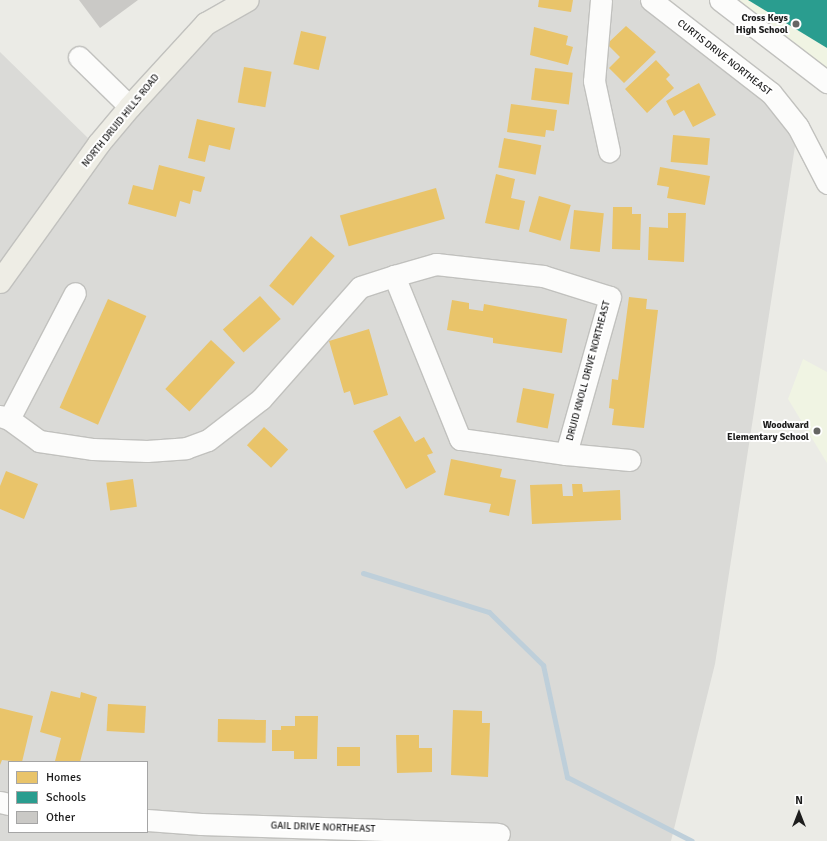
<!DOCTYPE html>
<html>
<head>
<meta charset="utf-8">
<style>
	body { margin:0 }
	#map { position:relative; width:827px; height:841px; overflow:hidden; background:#ebebe6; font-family:Signika,sans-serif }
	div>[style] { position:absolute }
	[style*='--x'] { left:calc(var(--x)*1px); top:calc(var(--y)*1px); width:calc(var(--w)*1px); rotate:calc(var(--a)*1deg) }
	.residential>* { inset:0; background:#dadad7 }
	.education>* { inset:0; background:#f0f4e3 }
	.homes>* { inset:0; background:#e9c46a; transform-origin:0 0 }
	.schools>* { inset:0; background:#2a9d8f }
	.stream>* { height:5px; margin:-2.5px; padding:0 2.5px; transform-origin:2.5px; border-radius:2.5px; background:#becfda }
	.building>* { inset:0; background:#cac9c6 }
	.roads { filter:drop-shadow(1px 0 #c1c1be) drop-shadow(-1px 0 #c1c1be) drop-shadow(0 1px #c1c1be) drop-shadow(0 -1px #c1c1be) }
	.minor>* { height:21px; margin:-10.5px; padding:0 10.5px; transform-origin:10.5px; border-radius:10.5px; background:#fcfcfb }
	.major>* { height:22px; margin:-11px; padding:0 11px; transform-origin:11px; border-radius:11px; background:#eeede5 }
	.dots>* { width:11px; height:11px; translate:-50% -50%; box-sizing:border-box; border:2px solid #fff; border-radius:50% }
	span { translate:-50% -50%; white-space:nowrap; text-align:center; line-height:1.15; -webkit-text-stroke:4px #fff; paint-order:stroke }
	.poi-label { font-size:10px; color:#1d1d1d; font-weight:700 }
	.right { translate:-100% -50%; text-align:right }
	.street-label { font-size:10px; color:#1d1d1d }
	.legend { position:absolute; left:8px; top:761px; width:140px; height:72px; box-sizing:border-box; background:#fff; border:1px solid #a5a5a5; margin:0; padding:5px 7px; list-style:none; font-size:12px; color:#1d1d1d }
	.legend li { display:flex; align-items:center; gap:8px; height:20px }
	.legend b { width:20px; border:1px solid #a5a5a5 }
	.north { position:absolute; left:779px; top:793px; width:40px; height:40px; -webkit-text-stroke:3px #fff; paint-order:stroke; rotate:0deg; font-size:11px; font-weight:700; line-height:16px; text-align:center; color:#1d1d1d }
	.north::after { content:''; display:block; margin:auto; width:14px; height:18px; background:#1d1d1d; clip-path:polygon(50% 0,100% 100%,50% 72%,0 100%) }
</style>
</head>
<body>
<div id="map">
	<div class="residential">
		<div style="clip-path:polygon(evenodd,254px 0,639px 0,648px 5px,798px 127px,715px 664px,671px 841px,0 841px,0 52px,91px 141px,181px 51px,254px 0,9px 762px,147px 762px,147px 832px,9px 832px,9px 762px)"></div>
	</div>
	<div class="education">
		<div style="clip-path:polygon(732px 0,827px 0,827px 87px)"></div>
		<div style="clip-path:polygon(803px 359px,827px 372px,827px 463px,788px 399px)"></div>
	</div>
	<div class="homes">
		<div style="clip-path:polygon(539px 0,573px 0,571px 12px,538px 7px)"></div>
		<div style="clip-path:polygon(626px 26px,656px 52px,624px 83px,609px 68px,620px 57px,607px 44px)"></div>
		<div style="clip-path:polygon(534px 27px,568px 36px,566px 45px,573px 47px,568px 65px,530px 55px)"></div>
		<div style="left:301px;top:31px;width:26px;height:34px;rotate:13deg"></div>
		<div style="clip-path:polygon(656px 60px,670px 75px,666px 79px,674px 88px,647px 113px,625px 89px)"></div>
		<div style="left:244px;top:67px;width:28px;height:36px;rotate:10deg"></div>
		<div style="left:535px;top:68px;width:38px;height:32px;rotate:7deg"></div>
		<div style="clip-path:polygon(699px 83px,716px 115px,693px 127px,684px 110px,674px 116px,666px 101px)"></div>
		<div style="clip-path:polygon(511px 104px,557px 110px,554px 131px,546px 130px,545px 137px,507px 132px)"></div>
		<div style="clip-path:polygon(197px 119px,235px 128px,230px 150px,209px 145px,205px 162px,188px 158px)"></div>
		<div style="left:673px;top:135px;width:37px;height:27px;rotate:5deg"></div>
		<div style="left:504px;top:138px;width:38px;height:30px;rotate:11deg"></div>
		<div style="clip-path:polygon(159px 165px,205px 177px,201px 192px,193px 190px,190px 204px,180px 201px,176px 217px,128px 204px,133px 185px,153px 190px)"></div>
		<div style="clip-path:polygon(660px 167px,710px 176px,705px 205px,667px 198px,669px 187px,657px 185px)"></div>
		<div style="clip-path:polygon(496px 174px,515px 179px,511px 198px,525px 201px,519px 230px,485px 223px)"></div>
		<div style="left:436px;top:188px;width:32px;height:100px;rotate:74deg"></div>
		<div style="left:539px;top:196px;width:33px;height:37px;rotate:16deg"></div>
		<div style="clip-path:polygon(613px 207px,632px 207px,632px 214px,641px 214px,640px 250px,612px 249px)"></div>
		<div style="left:574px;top:210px;width:30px;height:39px;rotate:6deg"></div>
		<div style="clip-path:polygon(668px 213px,686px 213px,684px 262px,648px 260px,649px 227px,668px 228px)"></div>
		<div style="left:311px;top:236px;width:31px;height:65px;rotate:40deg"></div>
		<div style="left:260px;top:296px;width:31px;height:50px;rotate:48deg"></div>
		<div style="clip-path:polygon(629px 297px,647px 299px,646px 309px,658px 310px,644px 428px,612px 425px,614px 409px,609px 408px,612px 379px,618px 380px)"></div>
		<div style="left:108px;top:299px;width:42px;height:119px;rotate:24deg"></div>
		<div style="clip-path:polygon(452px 300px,469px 303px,469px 309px,483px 311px,484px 304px,567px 319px,562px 353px,493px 343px,493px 338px,447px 330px)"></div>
		<div style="clip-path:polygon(369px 329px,388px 395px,354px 405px,350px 391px,344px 393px,329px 341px)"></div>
		<div style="left:211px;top:340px;width:33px;height:67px;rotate:43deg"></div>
		<div style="left:523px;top:388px;width:32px;height:35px;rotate:11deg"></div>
		<div style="clip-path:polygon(400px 416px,415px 442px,424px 437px,433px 453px,427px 455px,436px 472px,406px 489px,373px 431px)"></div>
		<div style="left:264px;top:427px;width:33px;height:25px;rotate:43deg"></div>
		<div style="clip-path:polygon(451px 459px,502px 469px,500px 477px,516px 480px,509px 516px,489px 512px,491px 504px,444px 495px)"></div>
		<div style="clip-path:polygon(6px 471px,38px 484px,24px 519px,0 509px,0 486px)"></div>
		<div style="left:133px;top:479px;width:28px;height:27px;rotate:82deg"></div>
		<div style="clip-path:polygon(562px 484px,563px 496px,573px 496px,572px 484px,582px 484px,583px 492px,620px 490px,621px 520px,532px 524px,530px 485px)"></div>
		<div style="clip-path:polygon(51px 691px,80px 698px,81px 692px,97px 697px,80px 762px,55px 761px,61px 738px,40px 732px)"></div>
		<div style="left:108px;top:704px;width:38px;height:27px;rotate:3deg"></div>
		<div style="clip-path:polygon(0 708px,33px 716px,22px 762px,2px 760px,0 765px)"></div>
		<div style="clip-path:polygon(453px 710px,482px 711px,482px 723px,490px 723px,488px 777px,451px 775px)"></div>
		<div style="clip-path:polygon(295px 716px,318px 716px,317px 759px,294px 759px,294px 751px,272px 751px,272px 730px,281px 730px,281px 726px,295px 726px)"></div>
		<div style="left:218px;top:719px;width:48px;height:23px;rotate:1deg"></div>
		<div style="clip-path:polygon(396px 735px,419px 735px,419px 748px,432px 748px,432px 772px,397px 773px)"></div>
		<div style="left:360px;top:747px;width:19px;height:23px;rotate:90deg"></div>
	</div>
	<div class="schools">
		<div style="clip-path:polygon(748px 0,827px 0,827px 48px)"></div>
	</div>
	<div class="stream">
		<div style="--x:363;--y:573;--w:132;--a:17.2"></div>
		<div style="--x:489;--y:612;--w:76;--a:44.5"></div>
		<div style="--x:543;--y:665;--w:115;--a:77.9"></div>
		<div style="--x:567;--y:777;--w:140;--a:27.1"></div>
	</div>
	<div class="building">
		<div style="clip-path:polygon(79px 0,138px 0,100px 28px)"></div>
	</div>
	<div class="roads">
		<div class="minor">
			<div style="--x:601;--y:0;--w:81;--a:94.9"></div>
			<div style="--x:594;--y:81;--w:72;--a:77.9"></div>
			<div style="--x:651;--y:0;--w:152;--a:37.8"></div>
			<div style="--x:771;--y:93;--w:43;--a:51.5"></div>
			<div style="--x:798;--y:127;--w:63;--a:62.6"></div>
			<div style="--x:720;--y:0;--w:135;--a:37.5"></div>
			<div style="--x:79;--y:57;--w:71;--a:44.4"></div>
			<div style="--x:436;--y:264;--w:108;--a:6.4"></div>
			<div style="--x:543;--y:276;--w:70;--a:17.4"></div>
			<div style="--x:610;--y:297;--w:163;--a:105.7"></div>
			<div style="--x:566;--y:454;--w:107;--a:-171.9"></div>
			<div style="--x:460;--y:439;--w:176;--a:-112"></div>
			<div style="--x:394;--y:276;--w:44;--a:-15.9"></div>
			<div style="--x:0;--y:416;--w:9;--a:18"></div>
			<div style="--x:9;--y:419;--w:37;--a:36"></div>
			<div style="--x:39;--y:441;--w:55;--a:8.4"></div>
			<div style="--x:93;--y:449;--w:54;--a:2.1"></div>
			<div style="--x:147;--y:451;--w:39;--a:-4"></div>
			<div style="--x:186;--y:448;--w:23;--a:-20"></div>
			<div style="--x:208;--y:440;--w:67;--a:-37.7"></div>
			<div style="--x:261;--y:399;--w:149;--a:-48.5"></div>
			<div style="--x:360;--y:287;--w:36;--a:-18"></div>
			<div style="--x:9;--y:419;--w:142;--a:-62.4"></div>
			<div style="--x:566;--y:454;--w:64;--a:5.4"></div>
			<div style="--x:0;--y:802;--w:9;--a:13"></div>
			<div style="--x:147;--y:820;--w:54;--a:4.2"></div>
			<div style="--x:201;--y:824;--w:298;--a:1.9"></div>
		</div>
		<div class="major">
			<div style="--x:0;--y:282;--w:170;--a:-54.3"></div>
			<div style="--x:99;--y:144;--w:48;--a:-50"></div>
			<div style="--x:130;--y:107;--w:113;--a:-47.5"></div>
			<div style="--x:206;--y:24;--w:48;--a:-29.7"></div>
		</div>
	</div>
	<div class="dots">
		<div style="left:796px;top:24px;background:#656563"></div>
		<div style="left:817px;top:431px;background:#656563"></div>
	</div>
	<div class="poi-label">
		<span class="right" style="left:788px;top:24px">Cross Keys<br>High School</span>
		<span class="right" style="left:809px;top:431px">Woodward<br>Elementary School</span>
	</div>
	<div class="street-label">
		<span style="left:724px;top:58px;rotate:38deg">CURTIS DRIVE NORTHEAST</span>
		<span style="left:121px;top:121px;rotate:-51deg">NORTH DRUID HILLS ROAD</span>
		<span style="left:589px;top:371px;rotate:-75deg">DRUID KNOLL DRIVE NORTHEAST</span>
		<span style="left:323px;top:828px;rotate:2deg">GAIL DRIVE NORTHEAST</span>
	</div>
	<ul class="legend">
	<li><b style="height:11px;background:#e9c46a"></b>Homes</li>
	<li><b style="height:11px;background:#2a9d8f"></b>Schools</li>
	<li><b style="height:11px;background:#cac9c6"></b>Other</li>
	</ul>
	<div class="north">N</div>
</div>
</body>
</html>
